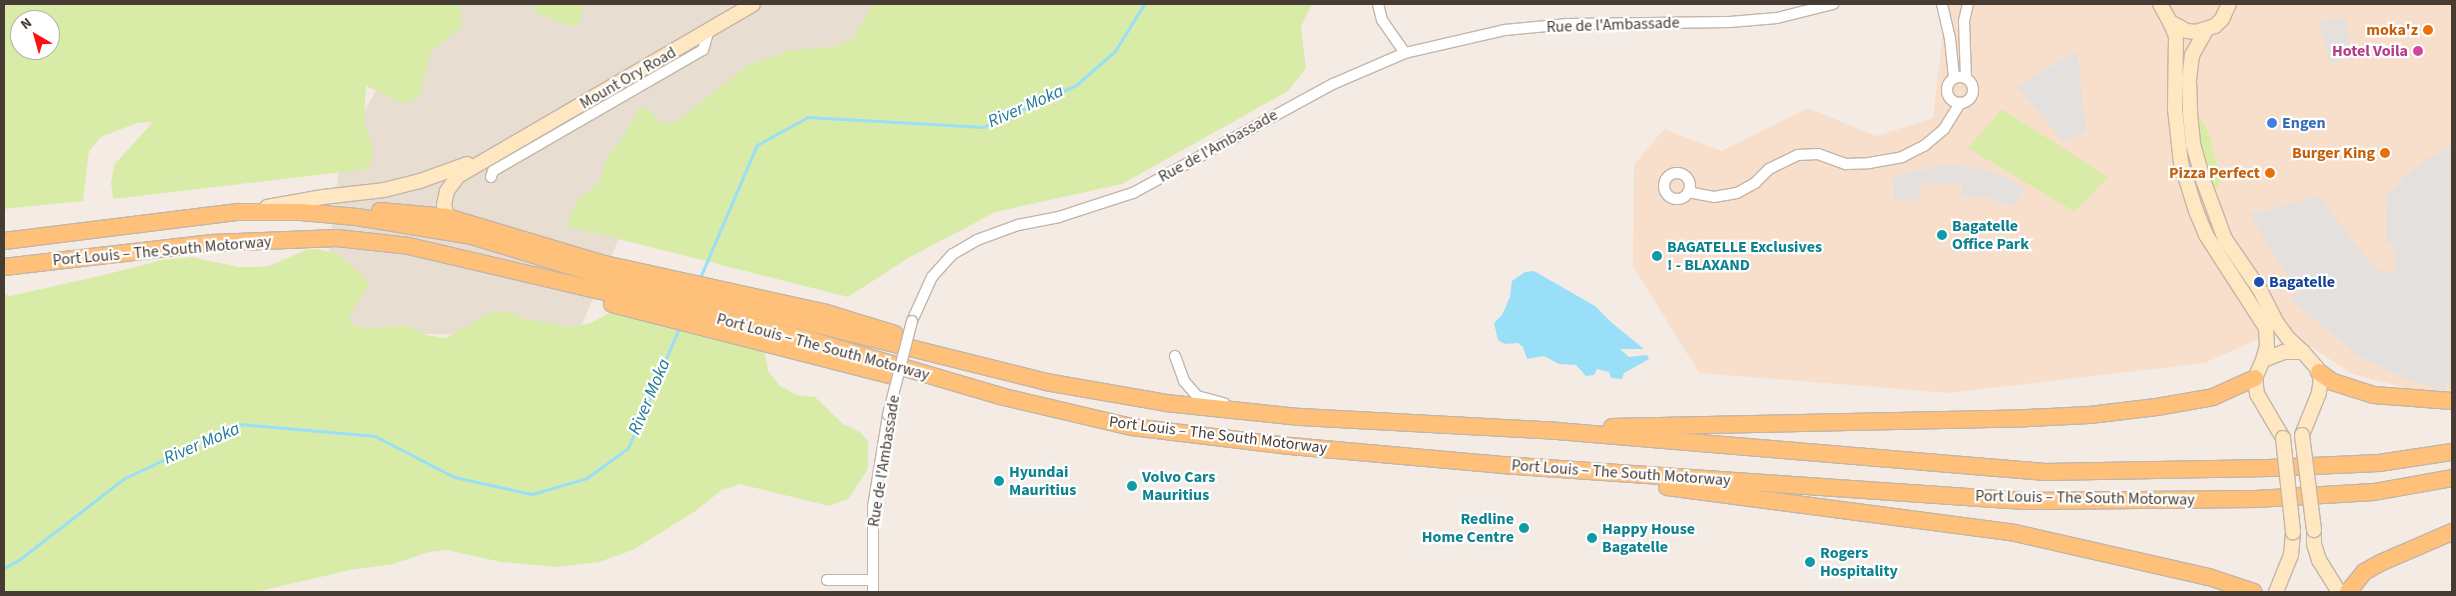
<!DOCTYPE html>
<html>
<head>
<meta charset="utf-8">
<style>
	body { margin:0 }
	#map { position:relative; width:2456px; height:596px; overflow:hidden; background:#f4ece4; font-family:"Source Sans 3",sans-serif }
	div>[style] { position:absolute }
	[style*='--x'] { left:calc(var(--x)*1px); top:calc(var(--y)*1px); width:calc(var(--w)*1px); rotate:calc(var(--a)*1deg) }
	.residential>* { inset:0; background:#e8ddd1 }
	.commercial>* { inset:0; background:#f8dfcc }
	.green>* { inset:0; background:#d8eca8 }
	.parking>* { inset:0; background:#e4e0dd }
	.water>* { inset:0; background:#99dff7 }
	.stream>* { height:3px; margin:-1.5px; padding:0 1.5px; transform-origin:1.5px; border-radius:1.5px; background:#99dff7 }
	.roads { filter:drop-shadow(1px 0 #c3b5a8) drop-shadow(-1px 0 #c3b5a8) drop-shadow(0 1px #c3b5a8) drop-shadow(0 -1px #c3b5a8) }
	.minor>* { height:10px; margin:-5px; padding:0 5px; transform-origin:5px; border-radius:5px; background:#fff }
	.minor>.ring { margin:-5px; padding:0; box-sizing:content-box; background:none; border:10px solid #fff; border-radius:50% }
	.secondary>* { height:14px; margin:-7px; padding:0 7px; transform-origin:7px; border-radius:7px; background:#ffe7c2 }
	.trunk>* { height:16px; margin:-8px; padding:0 8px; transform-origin:8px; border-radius:8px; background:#ffc17a }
	.bridges { filter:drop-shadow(1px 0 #c3b5a8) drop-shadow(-1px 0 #c3b5a8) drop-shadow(0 1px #c3b5a8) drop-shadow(0 -1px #c3b5a8) }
	.minor-bridge>* { height:10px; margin:-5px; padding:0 5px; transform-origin:5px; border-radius:5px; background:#fff }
	.secondary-bridge>* { height:14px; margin:-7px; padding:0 7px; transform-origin:7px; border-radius:7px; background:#ffe7c2 }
	.dots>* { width:14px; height:14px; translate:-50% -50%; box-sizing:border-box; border:2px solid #fff; border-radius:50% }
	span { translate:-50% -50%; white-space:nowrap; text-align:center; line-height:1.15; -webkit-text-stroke:4.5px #fff; paint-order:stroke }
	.street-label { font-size:16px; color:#463c33 }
	.food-label { font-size:16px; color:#c56008; font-weight:700 }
	.right { translate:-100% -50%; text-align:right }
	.hotel-label { font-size:16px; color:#b23c85; font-weight:700 }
	.shop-label { font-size:16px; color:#366cbe; font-weight:700 }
	.left { translate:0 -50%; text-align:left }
	.culture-label { font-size:16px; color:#0d838f; font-weight:700 }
	.transit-label { font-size:16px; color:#164399; font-weight:700 }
	.water-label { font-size:18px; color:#1f7999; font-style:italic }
	.frame { position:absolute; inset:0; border:5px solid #463c33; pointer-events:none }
	.north { position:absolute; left:10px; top:10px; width:50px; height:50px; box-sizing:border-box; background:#fff; border:1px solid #b5b1ad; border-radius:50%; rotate:322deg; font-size:14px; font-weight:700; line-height:20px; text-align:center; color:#463c33 }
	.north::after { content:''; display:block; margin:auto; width:18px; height:22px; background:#ff0f10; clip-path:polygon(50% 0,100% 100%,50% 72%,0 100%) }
</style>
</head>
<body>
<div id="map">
	<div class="residential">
		<div style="clip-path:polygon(425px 4px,1019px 4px,650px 166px,576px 338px,319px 331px,341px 152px)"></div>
	</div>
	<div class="commercial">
		<div style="clip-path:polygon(1946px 4px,2452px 4px,2452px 396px,2432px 395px,2352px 374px,2283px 328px,2205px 363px,1948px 393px,1699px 373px,1633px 266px,1634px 165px,1664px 129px,1721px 151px,1808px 108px,1876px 136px,1933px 118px)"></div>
	</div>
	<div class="green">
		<div style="clip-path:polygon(evenodd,4px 4px,460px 4px,462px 27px,431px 52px,419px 98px,403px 103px,366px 86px,364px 123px,374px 149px,369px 169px,113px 199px,111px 183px,114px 165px,153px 122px,137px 123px,101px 137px,89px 151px,83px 201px,4px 209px,4px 4px,20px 20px,50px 20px,50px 50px,20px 50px,20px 20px)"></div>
		<div style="clip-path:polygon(534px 4px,583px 4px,581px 20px,572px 27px,536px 13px)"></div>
		<div style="clip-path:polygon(873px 4px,1312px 4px,1301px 27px,1306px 68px,1288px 91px,1122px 184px,996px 212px,910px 257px,848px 297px,567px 226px,577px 200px,599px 183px,607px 156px,625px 135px,638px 109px,647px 108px,659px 122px,668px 124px,678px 120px,748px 65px,788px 51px,837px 46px,853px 38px)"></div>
		<div style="clip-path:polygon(2002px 109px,2108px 177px,2075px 212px,1968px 148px)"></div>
		<div style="clip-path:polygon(2195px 113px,2206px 126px,2220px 173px,2221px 182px,2216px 189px,2212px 187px,2200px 147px)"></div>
		<div style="clip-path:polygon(316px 249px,336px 253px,365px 277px,369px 286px,348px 318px,353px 325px,362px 328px,409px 326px,426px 335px,446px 338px,492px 312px,511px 312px,524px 319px,571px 327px,591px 323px,609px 313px,764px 348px,768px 371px,780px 386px,797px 395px,815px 397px,843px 424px,860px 432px,868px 441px,868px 469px,848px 499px,829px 506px,740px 484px,722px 490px,694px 512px,633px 550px,599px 562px,558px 567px,501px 562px,447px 550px,429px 552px,393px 564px,350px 570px,256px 592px,4px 592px,4px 294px,10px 296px,104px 275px,162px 260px,191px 257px,239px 267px,259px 267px,269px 266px,306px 250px)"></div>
	</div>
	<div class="parking">
		<div style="clip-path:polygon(2346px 19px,2352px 56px,2330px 63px,2319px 20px)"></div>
		<div style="clip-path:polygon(2077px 51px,2086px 132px,2063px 142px,2017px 87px)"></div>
		<div style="clip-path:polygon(2452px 148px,2452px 384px,2447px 383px,2444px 391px,2402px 377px,2359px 356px,2290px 298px,2298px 291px,2249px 215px,2320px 196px,2351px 239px,2377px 270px,2393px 273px,2396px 263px,2394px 244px,2386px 243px,2387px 191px,2395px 189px,2402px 179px,2429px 157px)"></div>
		<div style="clip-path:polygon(1945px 165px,1977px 168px,2012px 180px,2025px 188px,2013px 207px,1986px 197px,1962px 196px,1961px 184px,1920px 185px,1919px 199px,1894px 200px,1893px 181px,1898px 175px)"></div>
	</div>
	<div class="water">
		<div style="clip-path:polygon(1534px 271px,1595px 306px,1612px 323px,1644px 349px,1620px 349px,1629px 357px,1647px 355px,1649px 359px,1624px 373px,1622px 379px,1611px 378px,1609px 372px,1597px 369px,1594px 375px,1586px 376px,1576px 365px,1559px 364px,1544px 356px,1527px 359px,1523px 347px,1518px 343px,1505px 344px,1498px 340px,1494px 323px,1502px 315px,1510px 297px,1512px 281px,1525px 272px)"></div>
	</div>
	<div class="stream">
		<div style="--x:699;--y:280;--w:147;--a:-66.8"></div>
		<div style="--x:757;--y:145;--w:58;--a:-28.8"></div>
		<div style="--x:808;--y:117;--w:175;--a:3.3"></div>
		<div style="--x:983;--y:127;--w:102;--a:-24.3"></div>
		<div style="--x:1076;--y:85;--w:52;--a:-41.1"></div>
		<div style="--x:1115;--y:51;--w:55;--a:-58.3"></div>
		<div style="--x:4;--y:568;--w:18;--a:-29"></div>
		<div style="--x:20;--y:559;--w:130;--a:-37.8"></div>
		<div style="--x:123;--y:479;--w:128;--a:-25.4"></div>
		<div style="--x:239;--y:424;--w:137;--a:5"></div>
		<div style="--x:375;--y:436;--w:89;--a:27.4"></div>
		<div style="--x:454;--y:477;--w:80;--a:12.3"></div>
		<div style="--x:532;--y:494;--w:57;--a:-16.2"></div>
		<div style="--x:587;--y:478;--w:51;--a:-36.2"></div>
		<div style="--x:628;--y:448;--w:130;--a:-67"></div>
	</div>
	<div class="roads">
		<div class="minor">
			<div style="--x:1378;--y:4;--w:16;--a:76"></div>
			<div style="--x:1382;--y:20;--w:40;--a:55.1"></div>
			<div style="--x:1942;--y:4;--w:36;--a:77"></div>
			<div style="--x:1950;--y:39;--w:39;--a:84"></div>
			<div class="ring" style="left:1947px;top:77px;width:16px;height:16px"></div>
			<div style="--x:1966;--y:78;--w:57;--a:-92"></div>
			<div style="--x:1964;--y:21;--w:17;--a:-77"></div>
			<div class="ring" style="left:1664px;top:173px;width:16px;height:16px"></div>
			<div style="--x:491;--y:177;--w:6;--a:-72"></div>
			<div style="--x:493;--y:171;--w:242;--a:-30"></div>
			<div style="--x:703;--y:50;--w:22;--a:-74"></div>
			<div style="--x:1688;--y:192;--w:26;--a:11"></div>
			<div style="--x:1714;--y:197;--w:23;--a:-10"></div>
			<div style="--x:1737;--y:193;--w:21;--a:-29"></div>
			<div style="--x:1755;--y:183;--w:20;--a:-45"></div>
			<div style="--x:1769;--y:169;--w:32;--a:-26"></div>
			<div style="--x:1798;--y:155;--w:20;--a:-3"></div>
			<div style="--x:1818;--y:154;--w:30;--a:20"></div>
			<div style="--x:1846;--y:164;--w:23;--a:-2"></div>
			<div style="--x:1869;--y:163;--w:34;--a:-10"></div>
			<div style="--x:1902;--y:157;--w:25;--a:-27"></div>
			<div style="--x:1924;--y:146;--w:26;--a:-40"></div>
			<div style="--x:1944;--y:129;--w:31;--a:-58"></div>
			<div style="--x:912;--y:321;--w:48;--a:-65.6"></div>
			<div style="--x:932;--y:277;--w:31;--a:-48"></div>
			<div style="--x:953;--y:254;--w:28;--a:-30"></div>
			<div style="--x:977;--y:240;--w:44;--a:-20.1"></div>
			<div style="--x:1018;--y:225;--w:42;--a:-11"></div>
			<div style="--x:1059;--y:217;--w:78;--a:-18"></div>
			<div style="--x:1133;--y:193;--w:228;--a:-28.6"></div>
			<div style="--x:1333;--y:84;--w:78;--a:-23.3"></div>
			<div style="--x:1405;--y:53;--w:103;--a:-13"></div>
			<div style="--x:1505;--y:30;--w:63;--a:-5.4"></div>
			<div style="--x:1568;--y:24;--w:162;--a:-0.7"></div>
			<div style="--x:1730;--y:22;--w:47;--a:-4.9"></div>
			<div style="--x:1777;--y:18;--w:58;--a:-14"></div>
			<div style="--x:1175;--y:356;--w:27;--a:70"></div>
			<div style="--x:1184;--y:381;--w:20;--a:49"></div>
			<div style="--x:1197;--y:396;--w:28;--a:15"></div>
			<div style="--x:827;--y:580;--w:45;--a:0"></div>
			<div style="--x:873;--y:592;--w:85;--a:-90"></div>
			<div style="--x:873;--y:507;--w:93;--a:-80.7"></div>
		</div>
		<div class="secondary">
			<div style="--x:2160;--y:4;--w:21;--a:61"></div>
			<div style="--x:2170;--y:22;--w:19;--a:28"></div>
			<div style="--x:2187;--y:31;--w:9;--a:6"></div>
			<div style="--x:2196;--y:32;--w:20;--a:-18"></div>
			<div style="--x:2215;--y:26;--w:10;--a:-45"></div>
			<div style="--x:2222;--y:19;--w:17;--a:-65"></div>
			<div style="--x:2170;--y:22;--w:15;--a:67"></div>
			<div style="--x:2176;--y:36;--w:73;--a:90.8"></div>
			<div style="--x:2175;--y:109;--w:54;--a:83.7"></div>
			<div style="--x:2181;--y:163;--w:50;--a:72.6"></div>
			<div style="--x:2196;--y:211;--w:26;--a:67"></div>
			<div style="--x:2206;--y:235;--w:111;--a:57.2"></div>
			<div style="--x:2266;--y:328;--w:18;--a:87"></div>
			<div style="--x:2267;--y:346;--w:15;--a:106"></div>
			<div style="--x:2206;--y:30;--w:29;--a:119"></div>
			<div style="--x:2192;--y:55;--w:25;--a:97"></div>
			<div style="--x:2189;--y:80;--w:34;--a:88"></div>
			<div style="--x:2190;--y:114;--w:30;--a:84"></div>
			<div style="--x:2193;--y:144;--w:37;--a:74"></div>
			<div style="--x:2203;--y:180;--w:63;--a:69.6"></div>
			<div style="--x:2225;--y:239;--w:62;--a:55.5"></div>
			<div style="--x:2260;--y:290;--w:37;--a:63"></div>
			<div style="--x:2277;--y:323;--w:19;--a:54"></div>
			<div style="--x:2288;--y:338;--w:21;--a:43"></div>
			<div style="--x:267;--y:207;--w:57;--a:-10.1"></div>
			<div style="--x:323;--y:197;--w:61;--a:-6.5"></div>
			<div style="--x:384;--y:190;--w:37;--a:-14"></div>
			<div style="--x:420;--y:181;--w:50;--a:-19.9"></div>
			<div style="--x:447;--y:217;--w:12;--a:-104"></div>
			<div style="--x:444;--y:205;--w:14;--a:-78"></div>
			<div style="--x:447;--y:191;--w:19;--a:-54"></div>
			<div style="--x:458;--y:176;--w:341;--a:-30.2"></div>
			<div style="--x:2283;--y:438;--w:51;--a:-120.6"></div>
			<div style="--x:2257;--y:394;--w:16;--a:-97"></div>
			<div style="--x:2255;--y:378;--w:20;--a:-66"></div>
			<div style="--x:2263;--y:360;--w:22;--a:-21"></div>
			<div style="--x:2284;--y:352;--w:19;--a:0"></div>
			<div style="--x:2303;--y:352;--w:20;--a:49"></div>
			<div style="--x:2316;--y:367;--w:12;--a:66"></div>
			<div style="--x:2321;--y:378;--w:15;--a:98"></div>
			<div style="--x:2319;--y:393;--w:45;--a:112"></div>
			<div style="--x:2314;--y:530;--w:14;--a:90"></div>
			<div style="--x:2314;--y:544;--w:17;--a:73"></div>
			<div style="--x:2319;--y:560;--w:38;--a:58"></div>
			<div style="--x:2276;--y:592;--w:40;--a:-68"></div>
			<div style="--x:2291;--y:555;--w:23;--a:-85"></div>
		</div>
		<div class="trunk">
			<div style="--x:380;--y:211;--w:67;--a:5.1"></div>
			<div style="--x:447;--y:217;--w:160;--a:16.7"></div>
			<div style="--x:600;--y:263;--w:228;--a:12.4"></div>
			<div style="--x:823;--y:312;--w:75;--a:17"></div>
			<div style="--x:4;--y:241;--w:236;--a:-7.1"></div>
			<div style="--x:238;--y:212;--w:63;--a:0"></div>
			<div style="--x:301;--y:212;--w:56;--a:5.1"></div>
			<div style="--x:357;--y:217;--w:117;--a:9.4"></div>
			<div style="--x:472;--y:236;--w:130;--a:17"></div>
			<div style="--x:596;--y:274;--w:228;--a:12.9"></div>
			<div style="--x:818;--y:325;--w:235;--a:14"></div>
			<div style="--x:1046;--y:382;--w:122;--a:9.9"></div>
			<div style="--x:1166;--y:403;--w:135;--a:6"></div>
			<div style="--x:1300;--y:417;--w:257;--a:3.1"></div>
			<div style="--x:1557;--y:431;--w:490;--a:4.8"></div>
			<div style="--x:2045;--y:472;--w:224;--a:-1"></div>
			<div style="--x:2269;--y:468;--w:110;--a:-2.6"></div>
			<div style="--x:2379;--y:463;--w:74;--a:-8.6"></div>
			<div style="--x:4;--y:267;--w:210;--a:-6.6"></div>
			<div style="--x:213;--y:243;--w:124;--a:-2.3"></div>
			<div style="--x:337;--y:238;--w:72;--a:6.3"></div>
			<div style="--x:409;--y:246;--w:412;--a:13.2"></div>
			<div style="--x:810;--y:340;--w:202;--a:16.4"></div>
			<div style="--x:1004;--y:397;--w:131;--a:13.2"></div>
			<div style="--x:1132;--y:427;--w:159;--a:6.9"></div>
			<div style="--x:1290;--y:446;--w:213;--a:5.1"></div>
			<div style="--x:1502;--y:465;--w:524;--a:3.94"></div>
			<div style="--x:2025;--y:501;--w:231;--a:-0.5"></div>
			<div style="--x:2256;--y:499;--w:118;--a:-3.4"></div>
			<div style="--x:2374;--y:492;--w:79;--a:-10.2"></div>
			<div style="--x:612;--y:304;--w:286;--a:14.4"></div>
			<div style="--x:2319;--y:372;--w:17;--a:36"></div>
			<div style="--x:2333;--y:382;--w:43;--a:17.6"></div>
			<div style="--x:2374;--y:395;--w:78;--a:4.4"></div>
			<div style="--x:1612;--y:427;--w:415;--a:-1.2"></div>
			<div style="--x:2027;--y:418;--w:63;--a:-2.7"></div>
			<div style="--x:2090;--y:415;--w:67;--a:-6.8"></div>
			<div style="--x:2157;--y:407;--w:57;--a:-10.1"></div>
			<div style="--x:2213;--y:397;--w:46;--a:-24.3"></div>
			<div style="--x:1667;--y:487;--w:351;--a:7.5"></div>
			<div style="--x:2015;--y:533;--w:199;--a:12.8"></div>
			<div style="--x:2209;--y:577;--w:47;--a:18.4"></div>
			<div style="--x:2348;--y:592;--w:26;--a:-51"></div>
			<div style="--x:2364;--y:572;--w:18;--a:-29"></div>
			<div style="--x:2380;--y:563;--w:78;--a:-23.3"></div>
		</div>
	</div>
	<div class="bridges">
		<div class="minor-bridge">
			<div style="--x:888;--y:415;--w:97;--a:-75.7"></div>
		</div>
		<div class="secondary-bridge">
			<div style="--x:2302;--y:435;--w:96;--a:82.8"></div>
			<div style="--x:2283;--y:438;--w:95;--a:83.9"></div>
		</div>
	</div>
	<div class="dots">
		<div style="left:2428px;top:30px;background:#e8710a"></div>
		<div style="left:2418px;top:51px;background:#d1479c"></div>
		<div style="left:2272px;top:123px;background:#3f7fe0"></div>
		<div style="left:2385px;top:153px;background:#e8710a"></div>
		<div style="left:2270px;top:173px;background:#e8710a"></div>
		<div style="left:1942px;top:235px;background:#0f9aa8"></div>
		<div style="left:1657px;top:256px;background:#0f9aa8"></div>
		<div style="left:2259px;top:282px;background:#1a4fb4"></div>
		<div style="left:999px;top:481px;background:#0f9aa8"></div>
		<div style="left:1132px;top:486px;background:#0f9aa8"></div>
		<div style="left:1524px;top:528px;background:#0f9aa8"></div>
		<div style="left:1592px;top:538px;background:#0f9aa8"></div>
		<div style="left:1810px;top:562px;background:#0f9aa8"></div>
	</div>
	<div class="street-label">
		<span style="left:1613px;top:25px;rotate:-2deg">Rue de l'Ambassade</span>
		<span style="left:628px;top:78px;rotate:-30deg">Mount Ory Road</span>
		<span style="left:1218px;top:146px;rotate:-29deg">Rue de l'Ambassade</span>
		<span style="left:162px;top:251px;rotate:-5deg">Port Louis – The South Motorway</span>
		<span style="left:823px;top:347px;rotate:15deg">Port Louis – The South Motorway</span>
		<span style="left:1218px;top:435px;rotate:7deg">Port Louis – The South Motorway</span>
		<span style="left:884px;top:461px;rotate:-81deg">Rue de l'Ambassade</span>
		<span style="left:1621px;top:473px;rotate:4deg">Port Louis – The South Motorway</span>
		<span style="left:2085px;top:498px;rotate:1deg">Port Louis – The South Motorway</span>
	</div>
	<div class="food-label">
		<span class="right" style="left:2418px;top:30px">moka'z</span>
		<span class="right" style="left:2375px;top:153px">Burger King</span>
		<span class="right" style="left:2260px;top:173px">Pizza Perfect</span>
	</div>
	<div class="hotel-label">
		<span class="right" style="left:2408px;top:51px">Hotel Voila</span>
	</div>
	<div class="shop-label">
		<span class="left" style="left:2282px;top:123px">Engen</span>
	</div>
	<div class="culture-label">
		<span class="left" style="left:1952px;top:235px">Bagatelle<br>Office Park</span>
		<span class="left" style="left:1667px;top:256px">BAGATELLE Exclusives<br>! - BLAXAND</span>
		<span class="left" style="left:1009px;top:481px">Hyundai<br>Mauritius</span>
		<span class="left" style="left:1142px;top:486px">Volvo Cars<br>Mauritius</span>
		<span class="right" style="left:1514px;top:528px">Redline<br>Home Centre</span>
		<span class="left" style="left:1602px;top:538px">Happy House<br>Bagatelle</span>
		<span class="left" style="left:1820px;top:562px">Rogers<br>Hospitality</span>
	</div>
	<div class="transit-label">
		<span class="left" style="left:2269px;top:282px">Bagatelle</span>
	</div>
	<div class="water-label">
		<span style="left:1026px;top:107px;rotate:-24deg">River Moka</span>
		<span style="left:650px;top:397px;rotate:-67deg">River Moka</span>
		<span style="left:202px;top:444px;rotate:-23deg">River Moka</span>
	</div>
	<div class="frame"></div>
	<div class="north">N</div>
</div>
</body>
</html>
